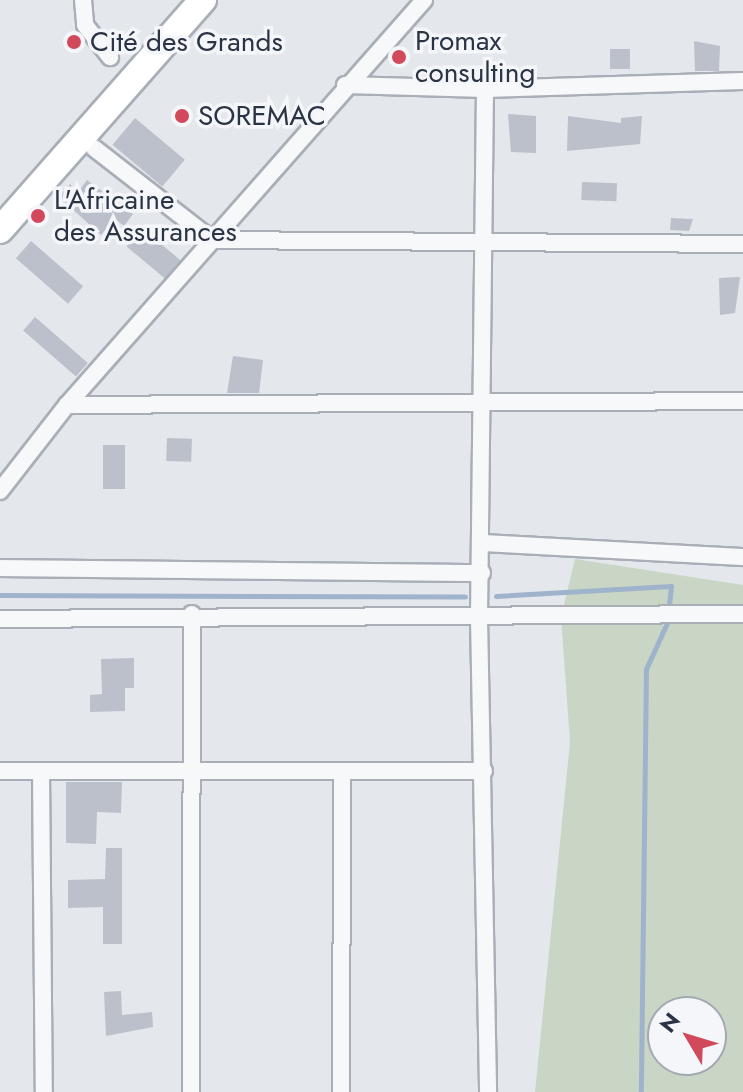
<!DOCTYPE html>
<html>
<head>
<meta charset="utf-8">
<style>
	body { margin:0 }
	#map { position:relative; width:743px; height:1092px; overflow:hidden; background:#e4e7ec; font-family:Jost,sans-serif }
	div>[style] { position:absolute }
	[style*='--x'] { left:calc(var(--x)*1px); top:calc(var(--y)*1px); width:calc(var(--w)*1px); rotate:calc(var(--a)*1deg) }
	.green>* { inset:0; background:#c9d6c5 }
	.stream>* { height:5px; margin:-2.5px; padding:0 2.5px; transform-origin:2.5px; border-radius:2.5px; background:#9fb4cc }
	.building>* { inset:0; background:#bbc0ca; transform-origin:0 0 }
	.roads { filter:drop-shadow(2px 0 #a9aeb7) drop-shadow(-2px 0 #a9aeb7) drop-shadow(0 2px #a9aeb7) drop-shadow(0 -2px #a9aeb7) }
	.minor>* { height:16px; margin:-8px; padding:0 8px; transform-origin:8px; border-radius:8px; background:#f7f8fa }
	.trunk>* { height:26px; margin:-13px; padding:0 13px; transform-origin:13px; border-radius:13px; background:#fff }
	.dots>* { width:22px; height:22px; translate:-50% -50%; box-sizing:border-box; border:4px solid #f4f6f9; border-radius:50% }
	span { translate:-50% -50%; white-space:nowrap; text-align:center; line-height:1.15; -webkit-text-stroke:7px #f4f6f9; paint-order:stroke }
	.poi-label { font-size:28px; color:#2b3445 }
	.left { translate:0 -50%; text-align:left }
	.north { position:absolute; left:647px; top:996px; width:80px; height:80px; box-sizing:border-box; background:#f4f6f9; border:2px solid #a4a8b1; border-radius:50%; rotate:308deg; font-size:22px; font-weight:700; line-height:32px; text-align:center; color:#2b3445 }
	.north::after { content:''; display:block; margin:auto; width:28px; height:36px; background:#d1495b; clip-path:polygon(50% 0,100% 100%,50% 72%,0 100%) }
</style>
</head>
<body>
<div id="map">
	<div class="green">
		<div style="clip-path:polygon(evenodd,575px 559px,743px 585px,743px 1092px,535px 1092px,570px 742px,561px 617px,575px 559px,663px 1012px,711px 1012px,711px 1060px,663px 1060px,663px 1012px)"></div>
	</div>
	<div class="stream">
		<div style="--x:0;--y:595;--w:465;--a:0.2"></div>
		<div style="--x:496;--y:596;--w:175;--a:-3.3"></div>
		<div style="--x:671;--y:586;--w:37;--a:96"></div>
		<div style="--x:667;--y:623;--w:51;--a:114.5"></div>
		<div style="--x:646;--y:669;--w:423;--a:90.7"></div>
	</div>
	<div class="building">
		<div style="clip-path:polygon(694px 41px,720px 46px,719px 71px,695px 71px)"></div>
		<div style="left:610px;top:49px;width:20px;height:20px"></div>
		<div style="clip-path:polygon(508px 114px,536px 116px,536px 153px,511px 152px)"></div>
		<div style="clip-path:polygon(568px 116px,621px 123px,621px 118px,642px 116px,640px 144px,567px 151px)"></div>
		<div style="left:135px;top:118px;width:65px;height:35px;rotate:40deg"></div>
		<div style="clip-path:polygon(87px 180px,133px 214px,124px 226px,115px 219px,101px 235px,59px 197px,70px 184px,78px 192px)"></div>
		<div style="left:582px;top:182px;width:35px;height:18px;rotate:2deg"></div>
		<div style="clip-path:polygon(671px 218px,693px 219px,689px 231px,670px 230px)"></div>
		<div style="left:142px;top:228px;width:50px;height:24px;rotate:40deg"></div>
		<div style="left:31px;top:241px;width:69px;height:23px;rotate:41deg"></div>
		<div style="clip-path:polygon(740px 277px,735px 313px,720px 315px,719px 278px)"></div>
		<div style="left:35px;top:317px;width:70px;height:18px;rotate:41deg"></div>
		<div style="clip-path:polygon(233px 356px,263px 360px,259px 393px,227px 393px)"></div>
		<div style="left:167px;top:438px;width:25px;height:23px;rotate:2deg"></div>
		<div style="left:103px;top:445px;width:22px;height:44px"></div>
		<div style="clip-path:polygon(134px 658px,134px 688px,125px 688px,125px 711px,90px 712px,90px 695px,102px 694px,101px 659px)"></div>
		<div style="clip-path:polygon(66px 782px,122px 782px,121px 813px,97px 812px,96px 844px,66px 843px)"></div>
		<div style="clip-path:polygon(106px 848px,122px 848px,122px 944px,103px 944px,103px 907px,68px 908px,68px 880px,105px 879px)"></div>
		<div style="clip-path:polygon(121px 991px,122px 1015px,152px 1012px,153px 1027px,106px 1036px,104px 992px)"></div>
	</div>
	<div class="roads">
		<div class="minor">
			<div style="--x:83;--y:0;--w:25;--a:85"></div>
			<div style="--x:85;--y:25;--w:41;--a:52"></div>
			<div style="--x:345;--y:85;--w:140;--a:1.6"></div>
			<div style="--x:485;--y:89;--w:258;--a:-1.8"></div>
			<div style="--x:485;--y:89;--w:529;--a:90.65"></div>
			<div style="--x:479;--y:618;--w:474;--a:88.9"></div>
			<div style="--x:94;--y:148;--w:150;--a:37.9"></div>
			<div style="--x:212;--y:240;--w:531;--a:0.43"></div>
			<div style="--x:67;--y:405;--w:676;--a:-0.34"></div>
			<div style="--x:0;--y:491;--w:109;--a:-52.1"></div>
			<div style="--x:67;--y:405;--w:540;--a:-48.6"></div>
			<div style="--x:482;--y:543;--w:261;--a:3.1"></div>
			<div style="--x:0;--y:568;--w:482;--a:0.6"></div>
			<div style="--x:0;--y:619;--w:743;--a:-0.39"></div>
			<div style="--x:0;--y:771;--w:484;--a:0"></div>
			<div style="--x:41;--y:771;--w:321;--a:89.5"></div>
			<div style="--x:191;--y:1092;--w:478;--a:-89.9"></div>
			<div style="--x:341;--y:1092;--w:320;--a:-89.8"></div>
		</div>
		<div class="trunk">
			<div style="--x:0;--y:230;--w:307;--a:-48.6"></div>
		</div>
	</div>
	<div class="dots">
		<div style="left:74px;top:42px;background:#d1495b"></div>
		<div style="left:399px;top:57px;background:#d1495b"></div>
		<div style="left:182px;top:116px;background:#d1495b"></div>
		<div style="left:38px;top:216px;background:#d1495b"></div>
	</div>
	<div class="poi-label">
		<span class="left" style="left:415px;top:57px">Promax<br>consulting</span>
		<span class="left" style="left:90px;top:42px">Cité des Grands</span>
		<span class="left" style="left:198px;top:116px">SOREMAC</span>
		<span class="left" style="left:54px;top:216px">L'Africaine<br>des Assurances</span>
	</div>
	<div class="north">N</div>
</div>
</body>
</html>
